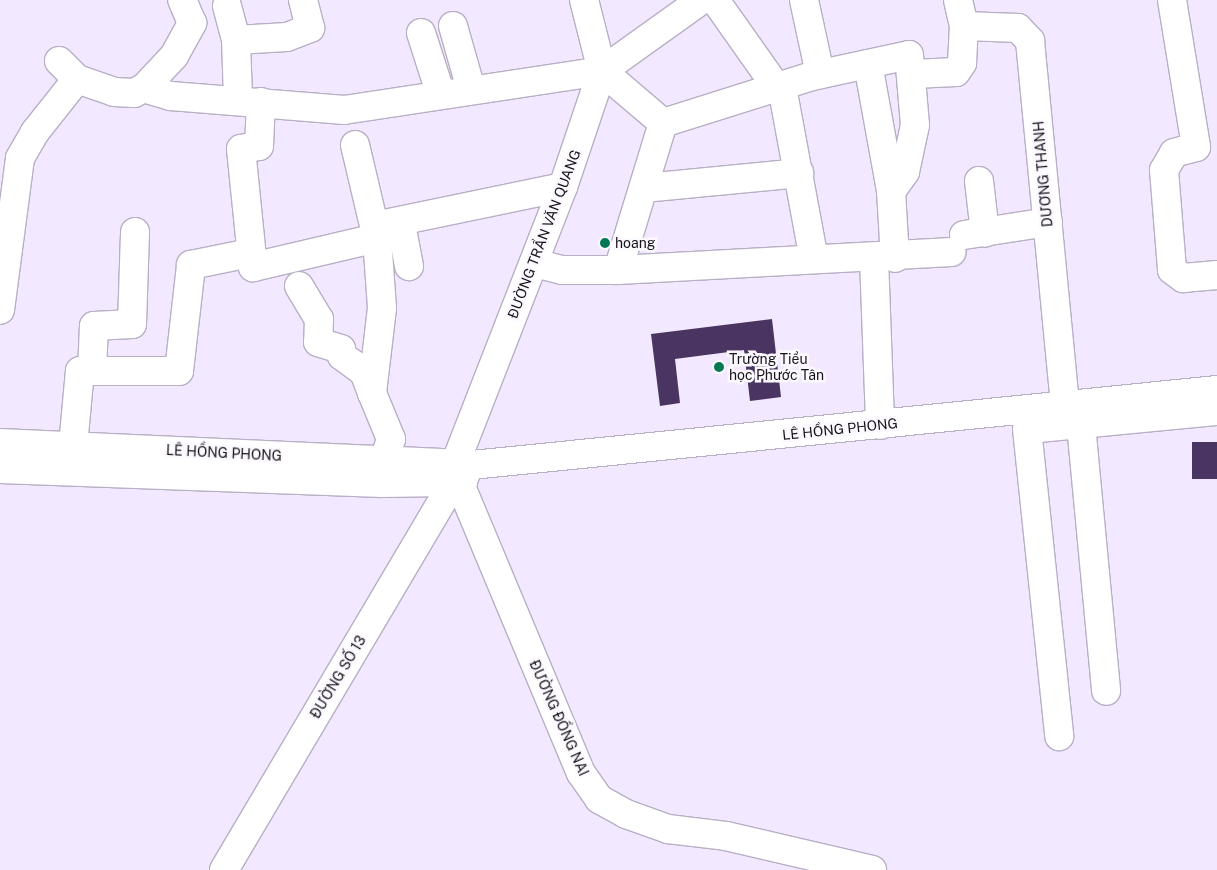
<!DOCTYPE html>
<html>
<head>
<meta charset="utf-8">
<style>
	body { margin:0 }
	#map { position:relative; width:1217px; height:870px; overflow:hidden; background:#f2e8ff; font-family:"Public Sans",sans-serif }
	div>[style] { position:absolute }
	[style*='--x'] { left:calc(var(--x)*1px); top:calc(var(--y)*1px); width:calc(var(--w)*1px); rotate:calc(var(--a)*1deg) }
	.building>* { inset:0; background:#4a3461; transform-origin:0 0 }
	.roads { filter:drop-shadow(1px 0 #b8afc5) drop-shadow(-1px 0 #b8afc5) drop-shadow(0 1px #b8afc5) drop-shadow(0 -1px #b8afc5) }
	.minor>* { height:28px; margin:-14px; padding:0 14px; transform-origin:14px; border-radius:14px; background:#fff }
	.major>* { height:28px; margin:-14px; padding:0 14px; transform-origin:14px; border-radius:14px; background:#fff }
	.dots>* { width:14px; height:14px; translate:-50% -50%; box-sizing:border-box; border:2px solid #fbf9fe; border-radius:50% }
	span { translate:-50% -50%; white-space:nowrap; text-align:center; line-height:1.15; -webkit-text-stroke:5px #fbf9fe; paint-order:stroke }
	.street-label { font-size:14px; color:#17131b }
	.poi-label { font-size:14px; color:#17131b }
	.left { translate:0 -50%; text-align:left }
</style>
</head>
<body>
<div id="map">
	<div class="building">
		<div style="clip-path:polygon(772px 319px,781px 397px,750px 401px,744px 350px,675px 359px,680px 403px,660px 406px,651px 334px)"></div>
		<div style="left:1217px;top:442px;width:37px;height:25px;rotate:90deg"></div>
	</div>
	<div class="roads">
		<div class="minor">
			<div style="--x:715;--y:0;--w:108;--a:54.8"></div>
			<div style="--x:804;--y:0;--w:76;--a:77.8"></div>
			<div style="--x:958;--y:0;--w:27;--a:77"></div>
			<div style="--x:964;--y:26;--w:54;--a:2.1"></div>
			<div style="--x:1018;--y:28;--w:18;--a:47"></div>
			<div style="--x:1030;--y:41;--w:368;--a:84.5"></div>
			<div style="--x:1172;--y:0;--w:149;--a:80.7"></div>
			<div style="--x:1196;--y:147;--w:23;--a:165"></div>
			<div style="--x:1174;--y:153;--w:20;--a:120"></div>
			<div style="--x:1164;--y:170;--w:100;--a:85.4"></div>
			<div style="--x:1172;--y:270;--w:14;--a:36"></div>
			<div style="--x:1183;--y:278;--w:34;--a:-5"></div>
			<div style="--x:227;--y:6;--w:35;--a:75"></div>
			<div style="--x:236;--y:40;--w:58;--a:88"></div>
			<div style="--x:453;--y:26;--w:66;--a:74.1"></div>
			<div style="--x:421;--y:33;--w:65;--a:72.1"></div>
			<div style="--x:236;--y:40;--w:51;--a:-3.4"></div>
			<div style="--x:287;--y:37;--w:25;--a:-21"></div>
			<div style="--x:310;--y:28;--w:29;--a:-104"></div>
			<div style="--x:59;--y:61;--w:25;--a:45"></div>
			<div style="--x:868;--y:64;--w:129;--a:79.7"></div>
			<div style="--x:891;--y:191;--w:67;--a:86.6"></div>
			<div style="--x:602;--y:71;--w:80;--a:40.4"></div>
			<div style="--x:913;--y:74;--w:43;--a:-2.7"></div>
			<div style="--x:956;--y:72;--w:11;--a:-56"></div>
			<div style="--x:962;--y:63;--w:37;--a:-87"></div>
			<div style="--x:782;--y:87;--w:175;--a:79.5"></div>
			<div style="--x:144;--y:88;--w:28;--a:17"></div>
			<div style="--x:171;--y:96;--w:174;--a:4.6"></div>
			<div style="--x:344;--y:110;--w:261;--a:-8.6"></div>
			<div style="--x:602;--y:71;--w:122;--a:-35.6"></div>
			<div style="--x:261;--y:102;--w:44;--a:92.6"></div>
			<div style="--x:259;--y:146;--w:18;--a:171"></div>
			<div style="--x:241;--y:149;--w:119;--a:84.2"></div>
			<div style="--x:253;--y:267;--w:127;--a:-13.2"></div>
			<div style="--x:355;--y:145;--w:96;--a:76.7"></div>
			<div style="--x:377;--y:238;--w:70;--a:85.9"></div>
			<div style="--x:382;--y:308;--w:86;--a:96.7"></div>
			<div style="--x:372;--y:393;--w:50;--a:67.6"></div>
			<div style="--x:391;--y:439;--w:22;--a:108"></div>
			<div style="--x:979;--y:181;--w:52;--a:83.4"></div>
			<div style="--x:644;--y:188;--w:156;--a:-5.5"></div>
			<div style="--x:401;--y:224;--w:43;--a:79.2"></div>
			<div style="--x:375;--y:226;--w:192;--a:-11.7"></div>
			<div style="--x:964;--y:235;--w:85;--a:-8.8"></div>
			<div style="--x:874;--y:258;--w:167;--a:87.9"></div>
			<div style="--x:534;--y:263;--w:29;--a:14"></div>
			<div style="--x:562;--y:270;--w:56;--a:0"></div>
			<div style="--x:618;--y:270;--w:334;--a:-3.1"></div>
			<div style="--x:618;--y:270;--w:154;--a:-73"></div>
			<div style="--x:663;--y:123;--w:156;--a:-17.5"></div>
			<div style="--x:812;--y:76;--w:99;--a:-12.2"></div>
			<div style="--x:909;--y:55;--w:70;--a:85.1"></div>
			<div style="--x:915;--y:125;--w:48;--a:102"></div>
			<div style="--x:905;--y:172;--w:24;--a:126"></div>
			<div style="--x:299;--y:286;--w:39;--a:59"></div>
			<div style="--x:319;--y:319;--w:23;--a:92"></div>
			<div style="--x:318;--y:342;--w:24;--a:17"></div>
			<div style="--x:341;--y:349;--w:7;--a:82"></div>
			<div style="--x:342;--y:356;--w:27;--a:36"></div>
			<div style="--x:364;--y:372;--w:22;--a:69"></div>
			<div style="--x:0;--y:310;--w:153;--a:-82.5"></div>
			<div style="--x:20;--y:158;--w:30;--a:-60"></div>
			<div style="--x:35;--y:132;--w:68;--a:-51.6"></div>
			<div style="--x:77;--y:79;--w:39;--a:19"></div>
			<div style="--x:114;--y:92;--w:20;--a:3"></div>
			<div style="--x:134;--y:93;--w:11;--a:-27"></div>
			<div style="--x:144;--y:88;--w:44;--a:-46.8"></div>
			<div style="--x:174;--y:56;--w:38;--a:-61"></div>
			<div style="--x:192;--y:23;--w:25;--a:-113"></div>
			<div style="--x:92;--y:371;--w:45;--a:-87.5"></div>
			<div style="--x:94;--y:326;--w:38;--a:-3"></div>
			<div style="--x:132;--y:324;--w:92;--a:-88.1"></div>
			<div style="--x:1081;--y:425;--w:267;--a:84.6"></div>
			<div style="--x:1027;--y:429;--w:309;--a:84"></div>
			<div style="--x:73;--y:446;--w:75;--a:-84.7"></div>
			<div style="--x:80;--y:371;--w:99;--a:0"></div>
			<div style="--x:179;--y:371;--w:107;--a:-83.5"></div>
			<div style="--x:191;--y:265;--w:60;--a:-11.5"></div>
			<div style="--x:455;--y:464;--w:297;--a:-68.7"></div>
			<div style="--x:563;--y:187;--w:122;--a:-71.4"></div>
			<div style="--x:602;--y:71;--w:73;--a:-104.2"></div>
			<div style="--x:460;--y:484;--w:313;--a:67.3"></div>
			<div style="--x:581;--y:773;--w:32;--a:55"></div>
			<div style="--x:599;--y:799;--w:31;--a:29"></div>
			<div style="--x:626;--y:814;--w:45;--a:19.7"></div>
			<div style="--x:668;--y:829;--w:58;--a:6.9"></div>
			<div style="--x:726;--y:836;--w:150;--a:13.1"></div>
			<div style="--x:224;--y:870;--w:448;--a:-59.4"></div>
		</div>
		<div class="major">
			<div style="--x:1029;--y:429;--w:189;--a:-5.5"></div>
			<div style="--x:0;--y:443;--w:459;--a:2.6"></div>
			<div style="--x:459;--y:464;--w:11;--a:49"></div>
			<div style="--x:466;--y:472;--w:10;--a:107"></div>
			<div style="--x:463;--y:482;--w:16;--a:180"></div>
			<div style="--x:447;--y:482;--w:16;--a:-86"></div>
			<div style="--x:462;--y:466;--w:759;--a:-5.75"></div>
			<div style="--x:0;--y:469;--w:382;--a:2.1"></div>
			<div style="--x:382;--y:483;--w:65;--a:-0.9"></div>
		</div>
	</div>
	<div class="dots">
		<div style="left:605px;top:243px;background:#047854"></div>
		<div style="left:719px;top:367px;background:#047854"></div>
	</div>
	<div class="street-label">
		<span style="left:1043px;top:174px;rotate:-95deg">DƯƠNG THANH</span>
		<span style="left:544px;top:234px;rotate:-69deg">ĐƯỜNG TRẦN VĂN QUANG</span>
		<span style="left:840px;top:429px;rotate:-6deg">LÊ HỒNG PHONG</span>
		<span style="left:224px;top:453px;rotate:3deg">LÊ HỒNG PHONG</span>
		<span style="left:338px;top:677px;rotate:-59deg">ĐƯỜNG SỐ 13</span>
		<span style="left:559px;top:718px;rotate:66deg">ĐƯỜNG ĐỒNG NAI</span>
	</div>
	<div class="poi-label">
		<span class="left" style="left:615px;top:243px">hoang</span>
		<span class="left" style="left:729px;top:367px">Trường Tiểu<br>học Phước Tân</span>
	</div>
</div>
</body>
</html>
